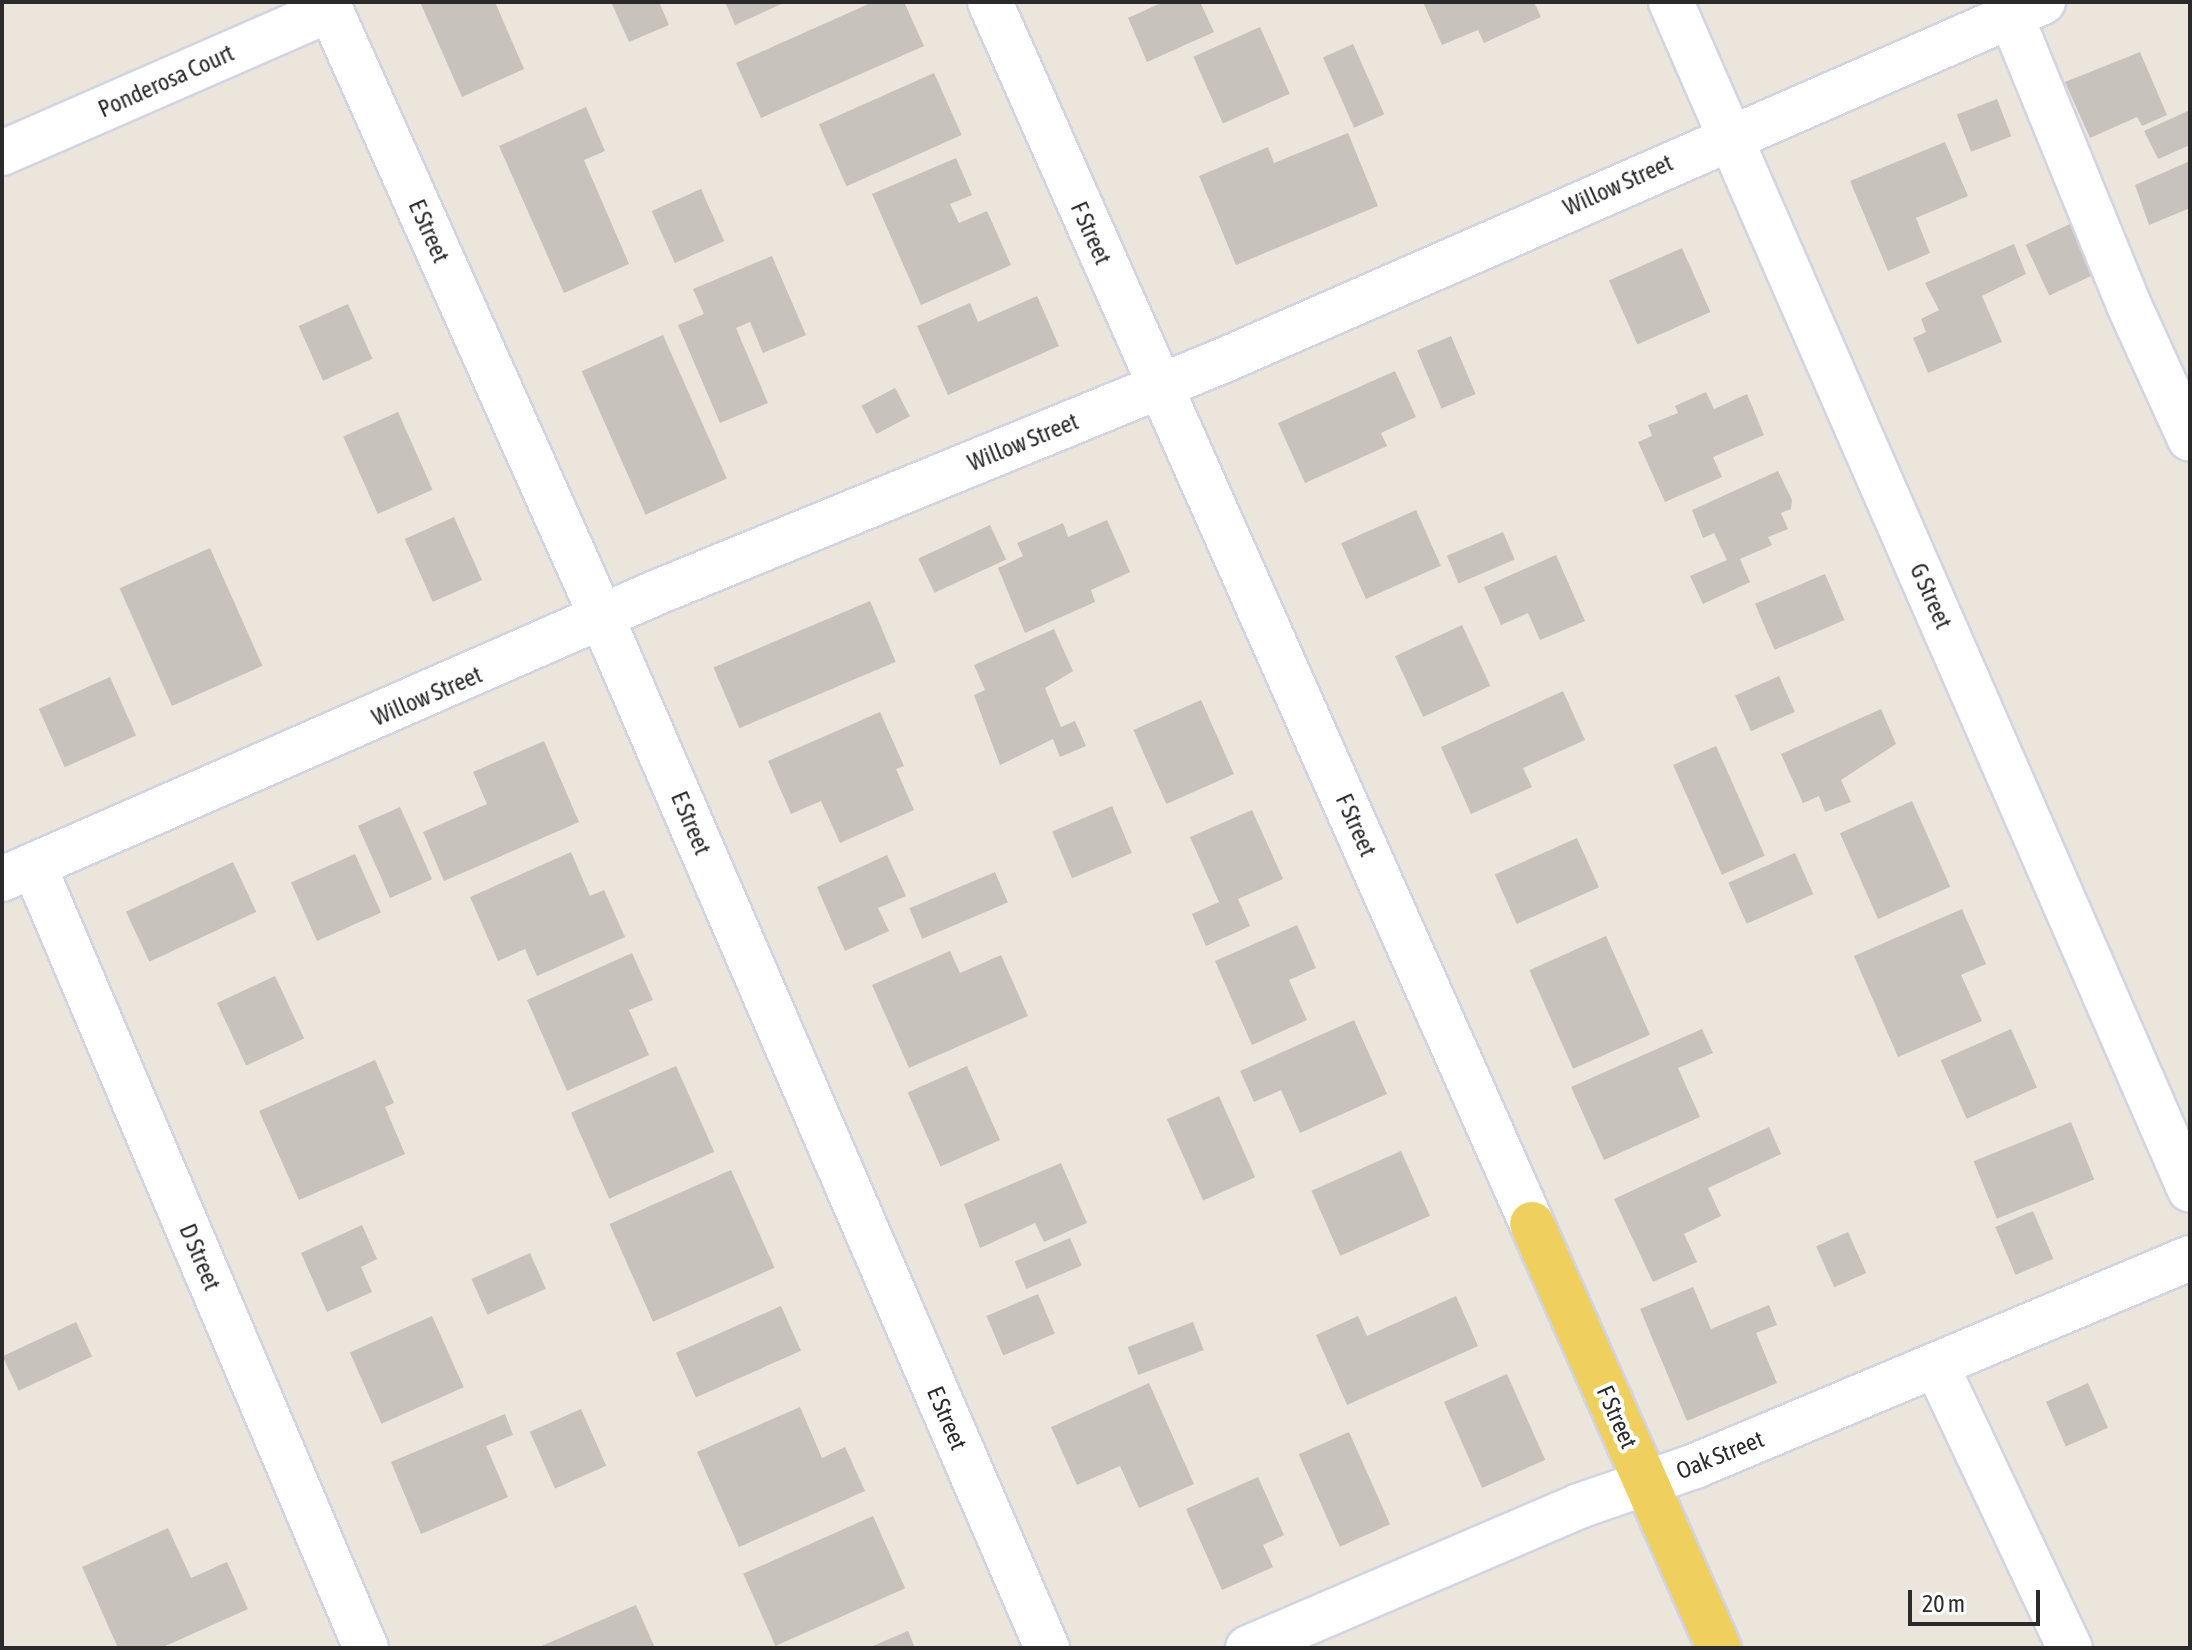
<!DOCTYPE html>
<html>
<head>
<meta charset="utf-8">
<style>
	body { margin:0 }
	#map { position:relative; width:2192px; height:1650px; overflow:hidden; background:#ece5dc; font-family:"Asap Condensed",sans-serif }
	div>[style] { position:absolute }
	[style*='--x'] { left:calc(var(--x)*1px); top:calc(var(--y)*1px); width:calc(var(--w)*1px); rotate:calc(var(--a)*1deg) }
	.building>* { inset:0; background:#c7c2bb; transform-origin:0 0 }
	.roads { filter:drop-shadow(2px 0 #d1d4e3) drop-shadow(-2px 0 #d1d4e3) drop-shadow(0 2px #d1d4e3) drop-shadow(0 -2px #d1d4e3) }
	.minor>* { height:44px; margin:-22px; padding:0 22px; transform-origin:22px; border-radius:22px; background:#fff }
	.major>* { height:44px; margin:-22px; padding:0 22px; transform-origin:22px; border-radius:22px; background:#efcf5e }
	span { translate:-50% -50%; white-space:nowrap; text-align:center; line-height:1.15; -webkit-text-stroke:8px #fff; paint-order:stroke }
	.street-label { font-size:24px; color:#2a2a2a }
	.frame { position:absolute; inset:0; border:4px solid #2a2a2a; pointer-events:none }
	.scale { position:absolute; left:1908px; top:1590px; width:132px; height:36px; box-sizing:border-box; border:4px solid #2a2a2a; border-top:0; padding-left:10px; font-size:24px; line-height:28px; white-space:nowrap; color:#2a2a2a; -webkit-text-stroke:6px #fff; paint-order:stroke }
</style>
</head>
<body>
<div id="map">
	<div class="building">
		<div style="clip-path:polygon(420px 2px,495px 2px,524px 69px,462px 97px)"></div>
		<div style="clip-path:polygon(611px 2px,659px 2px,669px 25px,629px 42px)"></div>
		<div style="clip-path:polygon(725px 2px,786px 2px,735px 25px)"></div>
		<div style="clip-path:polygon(873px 2px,904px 2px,924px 46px,761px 118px,736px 63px)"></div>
		<div style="clip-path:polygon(1163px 2px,1200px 2px,1214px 32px,1147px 62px,1128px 18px)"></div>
		<div style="clip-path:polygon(1423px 2px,1534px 2px,1541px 17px,1484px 43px,1478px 30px,1442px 45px)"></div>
		<div style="left:1260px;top:27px;width:73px;height:73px;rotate:66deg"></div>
		<div style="left:1353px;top:44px;width:77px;height:33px;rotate:66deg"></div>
		<div style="clip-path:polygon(2140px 52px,2167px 115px,2142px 126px,2137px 117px,2090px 138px,2065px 82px)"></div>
		<div style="left:934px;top:73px;width:68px;height:126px;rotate:66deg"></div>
		<div style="left:1997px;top:99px;width:40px;height:43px;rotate:69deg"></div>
		<div style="clip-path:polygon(586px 107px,605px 151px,584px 160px,629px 264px,564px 293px,499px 146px)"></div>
		<div style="clip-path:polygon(2190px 110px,2190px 145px,2158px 159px,2144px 131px)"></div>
		<div style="clip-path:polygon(1348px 133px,1378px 206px,1236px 265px,1199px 176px,1268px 147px,1274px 163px)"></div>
		<div style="clip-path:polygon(1945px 142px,1968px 196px,1916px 218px,1930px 253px,1888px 271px,1850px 181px)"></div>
		<div style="clip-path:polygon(956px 158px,972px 195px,950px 204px,959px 223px,987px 211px,1011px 265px,921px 305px,872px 194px)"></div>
		<div style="clip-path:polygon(2190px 161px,2190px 208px,2149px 225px,2135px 185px)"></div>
		<div style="left:701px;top:189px;width:57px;height:54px;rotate:66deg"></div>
		<div style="left:2070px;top:224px;width:56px;height:49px;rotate:65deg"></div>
		<div style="clip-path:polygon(2014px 244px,2026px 274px,1982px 296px,2002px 342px,1928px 373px,1913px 338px,1926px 332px,1921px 319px,1939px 310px,1925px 283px)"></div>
		<div style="left:1682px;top:248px;width:70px;height:80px;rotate:66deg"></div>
		<div style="clip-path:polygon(772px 256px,806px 335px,763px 353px,750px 322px,736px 328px,768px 403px,720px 423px,678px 325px,704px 314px,693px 289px)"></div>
		<div style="clip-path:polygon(1037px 296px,1059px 346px,948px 395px,917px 326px,970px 303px,978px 322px)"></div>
		<div style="left:348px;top:304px;width:60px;height:54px;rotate:66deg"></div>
		<div style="left:663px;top:335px;width:157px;height:89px;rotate:66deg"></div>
		<div style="left:1451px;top:336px;width:63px;height:37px;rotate:67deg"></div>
		<div style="clip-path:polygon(1395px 371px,1416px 417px,1381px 433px,1387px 446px,1305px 483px,1278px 423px)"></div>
		<div style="left:895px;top:388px;width:32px;height:38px;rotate:62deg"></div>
		<div style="clip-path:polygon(1706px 392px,1714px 409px,1747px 394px,1764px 435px,1713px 457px,1722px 477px,1665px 502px,1638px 442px,1652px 436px,1648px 425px,1678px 413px,1675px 406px)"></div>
		<div style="left:398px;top:412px;width:85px;height:60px;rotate:66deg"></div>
		<div style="clip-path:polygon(1778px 471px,1792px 500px,1791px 509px,1781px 513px,1788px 529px,1768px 537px,1772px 545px,1740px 559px,1750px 582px,1703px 604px,1690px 576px,1727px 560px,1714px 533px,1703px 538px,1692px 510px)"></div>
		<div style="left:1416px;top:510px;width:61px;height:82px;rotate:66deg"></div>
		<div style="left:454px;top:517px;width:69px;height:54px;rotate:66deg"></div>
		<div style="clip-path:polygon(1107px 520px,1130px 572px,1091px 590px,1095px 602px,1025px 633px,998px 568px,1023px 556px,1017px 543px,1063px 523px,1068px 537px)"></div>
		<div style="left:990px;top:525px;width:38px;height:79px;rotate:65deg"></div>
		<div style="left:1503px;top:532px;width:30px;height:61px;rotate:67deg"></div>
		<div style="left:210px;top:548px;width:129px;height:99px;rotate:66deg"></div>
		<div style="clip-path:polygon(1556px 555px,1585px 621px,1540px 640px,1528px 613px,1501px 625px,1484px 587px)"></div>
		<div style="left:1825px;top:574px;width:50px;height:76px;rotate:67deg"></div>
		<div style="left:870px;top:601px;width:66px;height:170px;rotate:67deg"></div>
		<div style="left:1462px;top:625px;width:67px;height:74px;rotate:65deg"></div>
		<div style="clip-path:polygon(1054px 629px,1073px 671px,1045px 688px,1061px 727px,1075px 721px,1086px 746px,1060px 757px,1053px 739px,1000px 765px,974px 695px,985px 690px,974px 665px)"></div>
		<div style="left:1779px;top:676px;width:39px;height:48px;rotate:66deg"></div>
		<div style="left:110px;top:677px;width:64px;height:78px;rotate:66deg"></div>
		<div style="clip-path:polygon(1563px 691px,1585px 740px,1523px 768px,1532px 787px,1471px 814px,1441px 747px)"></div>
		<div style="left:1201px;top:700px;width:81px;height:74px;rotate:66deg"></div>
		<div style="clip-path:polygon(1881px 709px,1896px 744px,1841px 780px,1851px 802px,1825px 812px,1819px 796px,1803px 803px,1781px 754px)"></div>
		<div style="clip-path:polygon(880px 712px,904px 766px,896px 769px,914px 810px,840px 843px,821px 801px,791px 814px,768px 761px)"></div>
		<div style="clip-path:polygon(544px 741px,579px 822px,444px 881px,423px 832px,487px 804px,473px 772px)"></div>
		<div style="left:1716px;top:746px;width:120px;height:47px;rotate:66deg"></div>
		<div style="left:1912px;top:801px;width:94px;height:79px;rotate:66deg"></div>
		<div style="left:1112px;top:806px;width:51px;height:65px;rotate:67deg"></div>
		<div style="left:400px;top:807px;width:79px;height:46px;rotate:66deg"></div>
		<div style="clip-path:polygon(1252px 810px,1283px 879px,1238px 899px,1250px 926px,1206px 946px,1192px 914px,1219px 902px,1190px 837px)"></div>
		<div style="left:1577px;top:838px;width:54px;height:90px;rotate:66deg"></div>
		<div style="clip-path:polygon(571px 852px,590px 896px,604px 890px,625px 937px,537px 976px,525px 949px,498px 961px,470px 897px)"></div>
		<div style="left:1795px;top:853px;width:45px;height:73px;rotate:66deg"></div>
		<div style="left:355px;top:854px;width:64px;height:70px;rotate:66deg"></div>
		<div style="clip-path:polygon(887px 855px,906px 896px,878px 908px,889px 931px,845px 951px,817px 887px)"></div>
		<div style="left:233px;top:862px;width:55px;height:118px;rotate:65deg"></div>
		<div style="left:995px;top:872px;width:33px;height:93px;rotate:67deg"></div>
		<div style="clip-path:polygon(1962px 909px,1986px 964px,1961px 975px,1982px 1021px,1898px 1057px,1854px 956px)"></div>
		<div style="clip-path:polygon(1297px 925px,1316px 968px,1289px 980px,1307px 1020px,1252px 1045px,1215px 961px)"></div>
		<div style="left:1606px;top:936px;width:108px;height:84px;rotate:66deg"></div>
		<div style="clip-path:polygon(950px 951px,960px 973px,1001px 955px,1028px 1016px,909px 1068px,872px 985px)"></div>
		<div style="clip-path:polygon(632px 953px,653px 1000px,629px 1010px,649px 1055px,567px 1091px,527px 1000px)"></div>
		<div style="left:275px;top:976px;width:69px;height:64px;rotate:65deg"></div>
		<div style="clip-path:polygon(1354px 1020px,1387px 1094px,1300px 1133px,1281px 1090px,1254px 1102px,1240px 1071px)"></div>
		<div style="clip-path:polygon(1702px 1029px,1713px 1053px,1678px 1068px,1700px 1117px,1604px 1160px,1571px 1087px)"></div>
		<div style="left:2011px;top:1029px;width:64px;height:77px;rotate:66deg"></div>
		<div style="clip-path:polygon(375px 1060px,394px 1103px,385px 1107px,405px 1154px,299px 1200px,259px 1111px)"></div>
		<div style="left:676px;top:1066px;width:94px;height:115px;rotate:66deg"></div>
		<div style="left:967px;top:1066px;width:81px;height:65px;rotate:66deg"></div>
		<div style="left:1219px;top:1096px;width:89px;height:57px;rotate:66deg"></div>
		<div style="left:2071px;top:1122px;width:62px;height:105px;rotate:68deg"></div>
		<div style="clip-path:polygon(1769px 1127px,1781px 1154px,1708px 1188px,1721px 1216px,1684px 1234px,1697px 1262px,1653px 1282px,1614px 1199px)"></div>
		<div style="left:1401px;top:1151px;width:71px;height:98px;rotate:66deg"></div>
		<div style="clip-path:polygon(1061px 1163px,1087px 1223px,1044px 1242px,1035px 1223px,980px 1248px,964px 1204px)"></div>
		<div style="left:731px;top:1170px;width:107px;height:133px;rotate:66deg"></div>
		<div style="left:2033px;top:1211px;width:52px;height:41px;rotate:67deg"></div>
		<div style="clip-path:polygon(362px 1225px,377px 1259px,361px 1267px,372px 1292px,327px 1312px,301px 1253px)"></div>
		<div style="left:1848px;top:1232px;width:45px;height:35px;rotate:66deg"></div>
		<div style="left:1070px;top:1238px;width:30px;height:60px;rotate:67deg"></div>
		<div style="left:530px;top:1253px;width:39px;height:64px;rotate:66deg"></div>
		<div style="clip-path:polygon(1693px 1287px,1711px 1329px,1769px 1305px,1777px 1325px,1756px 1333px,1777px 1383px,1687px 1421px,1640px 1309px)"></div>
		<div style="left:1038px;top:1294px;width:43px;height:56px;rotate:67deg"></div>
		<div style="clip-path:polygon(1456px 1296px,1478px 1346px,1347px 1405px,1316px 1335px,1358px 1316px,1367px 1336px)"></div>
		<div style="left:781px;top:1306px;width:49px;height:115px;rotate:66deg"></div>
		<div style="left:432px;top:1316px;width:78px;height:90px;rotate:66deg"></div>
		<div style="left:76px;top:1322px;width:38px;height:81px;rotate:65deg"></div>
		<div style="left:1193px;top:1322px;width:30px;height:70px;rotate:69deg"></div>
		<div style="left:1507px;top:1374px;width:94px;height:69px;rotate:66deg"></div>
		<div style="clip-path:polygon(1149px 1383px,1194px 1484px,1139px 1508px,1120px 1466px,1077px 1485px,1051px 1427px)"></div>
		<div style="left:2088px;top:1383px;width:49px;height:46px;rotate:66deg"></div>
		<div style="clip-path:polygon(800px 1407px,822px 1458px,845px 1447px,865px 1491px,739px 1547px,697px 1452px)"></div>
		<div style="left:581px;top:1409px;width:62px;height:56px;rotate:66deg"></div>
		<div style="clip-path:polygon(505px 1414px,513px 1435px,486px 1446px,508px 1497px,421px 1534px,391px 1462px)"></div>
		<div style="left:1349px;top:1432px;width:101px;height:55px;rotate:66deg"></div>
		<div style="clip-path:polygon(1258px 1477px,1284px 1535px,1263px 1545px,1273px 1567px,1222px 1590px,1186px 1509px)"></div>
		<div style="left:873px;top:1516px;width:79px;height:142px;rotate:66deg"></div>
		<div style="clip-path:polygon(168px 1528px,191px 1578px,227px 1562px,248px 1609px,161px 1648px,118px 1648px,82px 1567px)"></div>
		<div style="clip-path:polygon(636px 1605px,655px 1648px,537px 1648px)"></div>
		<div style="clip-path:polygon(908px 1631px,915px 1648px,868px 1648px)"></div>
	</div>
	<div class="roads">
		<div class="minor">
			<div style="--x:327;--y:2;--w:675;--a:65.94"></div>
			<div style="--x:602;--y:618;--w:1122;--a:66.63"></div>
			<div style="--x:990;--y:2;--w:1337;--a:66.08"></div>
			<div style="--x:1671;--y:2;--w:1296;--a:66.4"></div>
			<div style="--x:2011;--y:16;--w:310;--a:67.8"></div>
			<div style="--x:2128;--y:303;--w:149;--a:65.5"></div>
			<div style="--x:2;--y:153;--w:358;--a:-23.6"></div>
			<div style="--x:34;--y:866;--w:850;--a:67"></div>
			<div style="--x:2;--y:879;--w:718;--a:-23.64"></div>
			<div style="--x:660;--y:591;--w:607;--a:-22.26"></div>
			<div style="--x:1222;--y:361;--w:896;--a:-23.62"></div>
			<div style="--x:1937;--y:1367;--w:311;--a:64.7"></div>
			<div style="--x:1248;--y:1648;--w:360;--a:-23.2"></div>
			<div style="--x:1579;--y:1506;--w:123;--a:-19"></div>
			<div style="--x:1695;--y:1466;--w:537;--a:-22.79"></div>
		</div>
		<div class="major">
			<div style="--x:1532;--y:1224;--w:463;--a:66.2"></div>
		</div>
	</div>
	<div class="street-label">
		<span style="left:166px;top:81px;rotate:-24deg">Ponderosa Court</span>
		<span style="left:1618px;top:185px;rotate:-24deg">Willow Street</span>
		<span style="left:429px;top:231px;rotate:66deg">E Street</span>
		<span style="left:1091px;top:233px;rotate:66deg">F Street</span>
		<span style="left:1023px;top:442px;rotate:-22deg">Willow Street</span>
		<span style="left:1931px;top:596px;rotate:66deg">G Street</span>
		<span style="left:427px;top:696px;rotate:-23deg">Willow Street</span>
		<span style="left:691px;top:823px;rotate:67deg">E Street</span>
		<span style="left:1356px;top:825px;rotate:66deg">F Street</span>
		<span style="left:200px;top:1257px;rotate:67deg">D Street</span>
		<span style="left:1617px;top:1417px;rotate:66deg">F Street</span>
		<span style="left:947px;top:1418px;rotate:67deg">E Street</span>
		<span style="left:1720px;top:1455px;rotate:-22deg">Oak Street</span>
	</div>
	<div class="frame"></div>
	<div class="scale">20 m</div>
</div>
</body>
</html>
